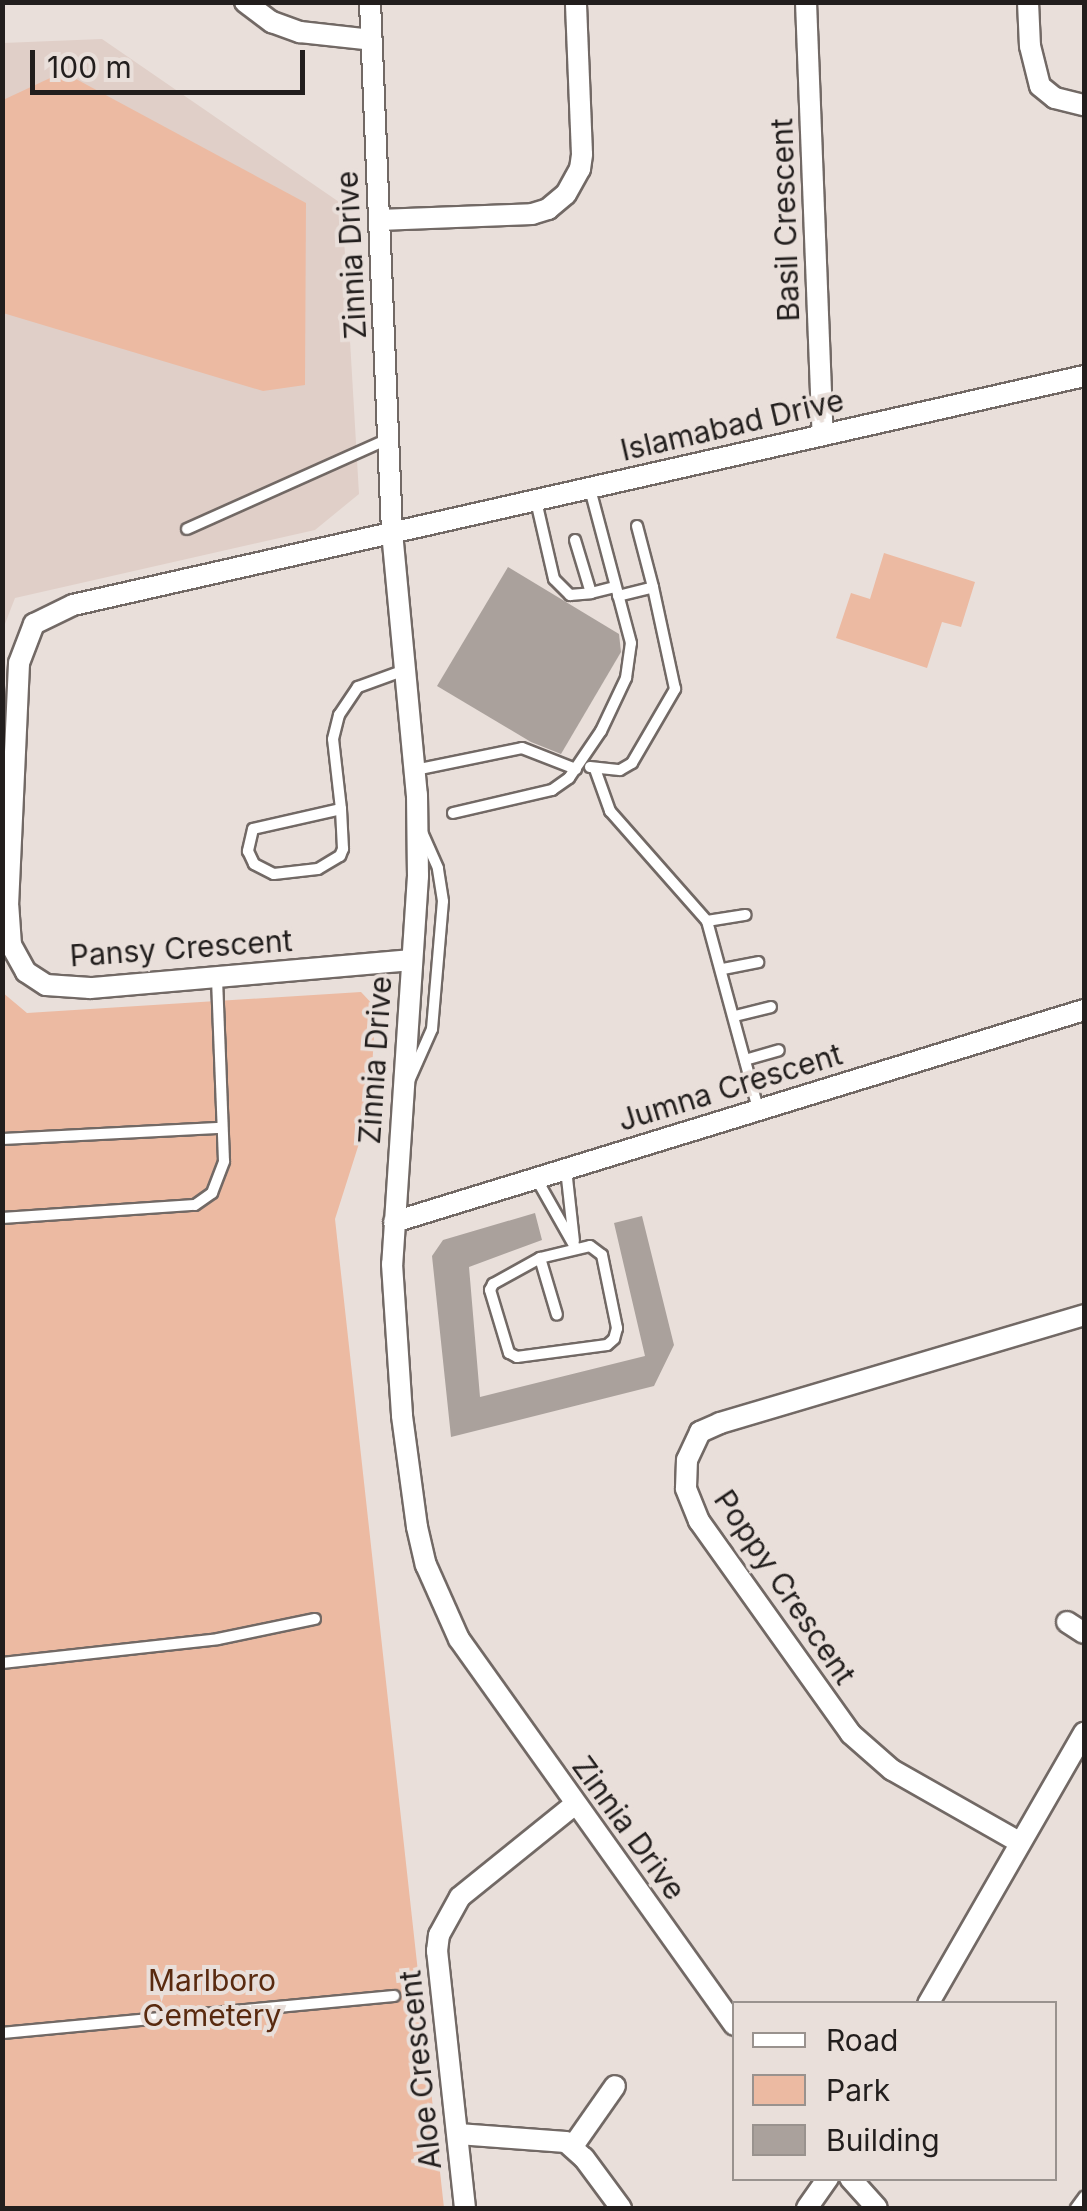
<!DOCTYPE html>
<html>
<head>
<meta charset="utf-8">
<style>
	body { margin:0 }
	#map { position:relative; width:1087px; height:2211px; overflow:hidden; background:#e9dfda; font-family:Inter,sans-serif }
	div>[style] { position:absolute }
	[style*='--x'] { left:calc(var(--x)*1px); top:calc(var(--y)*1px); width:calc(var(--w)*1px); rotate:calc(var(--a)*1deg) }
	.built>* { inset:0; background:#e0cfc8 }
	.green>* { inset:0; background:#ecbaa2 }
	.building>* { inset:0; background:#aaa19c }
	.roads { filter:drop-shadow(2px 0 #726965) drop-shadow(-2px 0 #726965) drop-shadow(0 2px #726965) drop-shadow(0 -2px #726965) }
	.service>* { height:10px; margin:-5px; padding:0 5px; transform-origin:5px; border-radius:5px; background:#fff }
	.minor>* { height:20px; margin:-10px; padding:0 10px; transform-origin:10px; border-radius:10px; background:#fff }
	span { translate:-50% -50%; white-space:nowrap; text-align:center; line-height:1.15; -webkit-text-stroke:8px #e9dfda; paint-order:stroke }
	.street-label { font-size:30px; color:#221e1d }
	.park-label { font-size:30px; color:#592a0f }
	.frame { position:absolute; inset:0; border:5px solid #221e1d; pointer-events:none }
	.legend { position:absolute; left:732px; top:2001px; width:325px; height:180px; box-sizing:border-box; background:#e9dfda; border:2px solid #99928e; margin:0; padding:12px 18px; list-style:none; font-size:30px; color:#221e1d }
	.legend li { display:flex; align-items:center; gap:20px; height:50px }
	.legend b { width:50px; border:2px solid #99928e }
	.scale { position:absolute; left:30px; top:50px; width:275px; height:45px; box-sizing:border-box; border:5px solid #221e1d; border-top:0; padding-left:12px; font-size:30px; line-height:35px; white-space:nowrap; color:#221e1d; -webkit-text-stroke:8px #e9dfda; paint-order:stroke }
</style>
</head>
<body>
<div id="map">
	<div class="built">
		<div style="clip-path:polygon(102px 39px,342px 204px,359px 494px,315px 530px,15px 598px,3px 629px,3px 43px)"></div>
	</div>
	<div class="green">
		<div style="clip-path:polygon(63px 72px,306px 203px,305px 385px,263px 391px,3px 313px,3px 100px)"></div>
		<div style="clip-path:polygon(884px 553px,975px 582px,961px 627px,942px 622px,927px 668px,836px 638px,851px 593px,870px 599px)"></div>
		<div style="clip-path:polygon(2px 992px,27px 1013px,361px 992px,376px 1008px,369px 1112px,335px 1219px,444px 2208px,3px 2208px)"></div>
	</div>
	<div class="building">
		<div style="clip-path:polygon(508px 567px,619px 634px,621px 652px,561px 754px,531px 742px,437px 686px)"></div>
		<div style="clip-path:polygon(535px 1213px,542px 1240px,469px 1267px,480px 1397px,645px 1356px,614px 1223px,642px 1216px,674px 1345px,654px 1386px,451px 1437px,432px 1256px,443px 1240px)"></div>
	</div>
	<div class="roads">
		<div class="service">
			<div style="--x:536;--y:501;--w:80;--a:77"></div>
			<div style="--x:554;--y:579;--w:23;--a:45"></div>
			<div style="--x:570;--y:595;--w:21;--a:-5"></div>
			<div style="--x:187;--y:529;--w:222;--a:-24.1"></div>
			<div style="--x:575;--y:540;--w:55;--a:73.2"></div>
			<div style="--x:591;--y:593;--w:25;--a:-14"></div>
			<div style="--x:618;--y:596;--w:36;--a:-14"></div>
			<div style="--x:653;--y:587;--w:63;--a:-104.7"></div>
			<div style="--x:590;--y:767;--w:30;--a:6"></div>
			<div style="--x:620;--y:770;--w:14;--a:-30"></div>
			<div style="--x:632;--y:763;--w:86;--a:-59.8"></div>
			<div style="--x:675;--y:689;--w:104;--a:-102.2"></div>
			<div style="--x:595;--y:769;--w:45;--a:70.3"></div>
			<div style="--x:610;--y:811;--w:147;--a:48.6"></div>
			<div style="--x:707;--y:921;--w:195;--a:74.8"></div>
			<div style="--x:415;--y:770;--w:109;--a:-11.6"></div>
			<div style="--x:522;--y:748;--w:58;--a:21.3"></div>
			<div style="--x:341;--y:809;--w:90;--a:167.2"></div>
			<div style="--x:253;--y:829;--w:23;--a:103"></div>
			<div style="--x:248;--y:851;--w:14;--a:65"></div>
			<div style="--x:254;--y:864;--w:22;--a:27"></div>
			<div style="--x:274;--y:874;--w:44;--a:-6.5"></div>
			<div style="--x:318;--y:869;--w:26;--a:-31"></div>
			<div style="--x:340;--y:856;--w:8;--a:-67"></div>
			<div style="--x:343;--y:849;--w:40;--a:-92.9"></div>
			<div style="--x:341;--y:809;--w:70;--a:-96.5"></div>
			<div style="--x:333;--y:739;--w:25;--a:-76"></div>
			<div style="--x:339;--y:715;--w:34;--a:-56"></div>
			<div style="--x:358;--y:687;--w:50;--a:-19.9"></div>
			<div style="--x:453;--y:813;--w:102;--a:-13.1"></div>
			<div style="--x:552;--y:790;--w:21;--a:-35"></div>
			<div style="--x:569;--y:778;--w:57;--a:-55.8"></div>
			<div style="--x:601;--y:731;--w:59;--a:-64.7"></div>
			<div style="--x:626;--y:678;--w:35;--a:-82"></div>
			<div style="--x:631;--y:643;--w:159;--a:-104.9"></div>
			<div style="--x:707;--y:921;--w:39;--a:-9"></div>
			<div style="--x:723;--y:969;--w:36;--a:-11"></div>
			<div style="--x:735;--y:1016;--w:37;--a:-14"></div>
			<div style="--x:745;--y:1060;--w:35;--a:-16"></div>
			<div style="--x:409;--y:1081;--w:57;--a:-66.1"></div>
			<div style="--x:432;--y:1029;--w:128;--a:-85.1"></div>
			<div style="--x:443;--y:901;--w:33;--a:-99"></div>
			<div style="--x:438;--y:868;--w:39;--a:-114"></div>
			<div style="--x:2;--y:1139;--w:220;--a:-2.9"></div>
			<div style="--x:566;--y:1169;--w:72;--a:83.7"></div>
			<div style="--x:536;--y:1178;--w:79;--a:60.5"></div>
			<div style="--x:2;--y:1218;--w:193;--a:-3.9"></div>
			<div style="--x:195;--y:1205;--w:21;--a:-35"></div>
			<div style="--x:212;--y:1193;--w:34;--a:-69"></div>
			<div style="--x:224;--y:1161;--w:184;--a:-92.2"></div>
			<div style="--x:590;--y:1246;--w:15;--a:37"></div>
			<div style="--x:602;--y:1255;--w:75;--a:78.4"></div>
			<div style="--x:617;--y:1328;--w:11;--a:105"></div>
			<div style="--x:614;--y:1339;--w:9;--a:139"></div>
			<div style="--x:607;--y:1345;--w:91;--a:172.4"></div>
			<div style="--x:517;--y:1357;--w:9;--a:-153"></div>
			<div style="--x:509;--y:1353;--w:66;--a:-106.8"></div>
			<div style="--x:490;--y:1290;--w:7;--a:-63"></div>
			<div style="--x:493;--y:1284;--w:54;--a:-29"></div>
			<div style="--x:540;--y:1258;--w:51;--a:-13.5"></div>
			<div style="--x:540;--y:1258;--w:59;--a:73.4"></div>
			<div style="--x:2;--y:1663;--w:217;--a:-6.3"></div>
			<div style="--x:218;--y:1639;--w:99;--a:-11.7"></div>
			<div style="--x:2;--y:2033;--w:394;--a:-5.4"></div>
			<div style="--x:1076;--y:2208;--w:14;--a:-54"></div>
		</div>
		<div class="minor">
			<div style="--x:245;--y:2;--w:34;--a:37"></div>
			<div style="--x:272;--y:22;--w:30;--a:20"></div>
			<div style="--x:300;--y:32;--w:72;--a:6.3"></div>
			<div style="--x:370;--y:2;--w:530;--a:87.62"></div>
			<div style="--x:392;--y:532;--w:264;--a:84.6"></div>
			<div style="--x:417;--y:795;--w:81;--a:89.3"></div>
			<div style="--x:418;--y:876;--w:389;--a:93.8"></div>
			<div style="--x:392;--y:1264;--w:152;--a:86.2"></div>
			<div style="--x:402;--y:1416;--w:112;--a:82.3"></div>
			<div style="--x:417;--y:1527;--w:39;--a:77"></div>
			<div style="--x:426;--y:1565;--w:81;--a:66"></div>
			<div style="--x:459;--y:1639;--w:474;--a:54.5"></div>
			<div style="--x:806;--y:2;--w:433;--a:87.8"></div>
			<div style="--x:1028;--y:2;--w:44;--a:87.4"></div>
			<div style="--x:1030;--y:46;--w:41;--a:76"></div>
			<div style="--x:1040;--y:86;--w:19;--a:39"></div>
			<div style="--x:1055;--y:98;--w:30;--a:14"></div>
			<div style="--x:379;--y:220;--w:153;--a:-2.2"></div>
			<div style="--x:532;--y:214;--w:17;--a:-17"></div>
			<div style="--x:548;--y:209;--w:23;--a:-40"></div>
			<div style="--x:566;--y:194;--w:29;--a:-61"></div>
			<div style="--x:580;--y:169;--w:15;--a:-82"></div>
			<div style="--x:582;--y:154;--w:152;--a:-92.3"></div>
			<div style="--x:412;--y:960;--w:323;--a:175"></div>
			<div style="--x:90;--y:988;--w:44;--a:-176.1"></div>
			<div style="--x:46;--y:985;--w:24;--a:-147"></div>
			<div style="--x:26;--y:972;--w:31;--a:-119"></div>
			<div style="--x:11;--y:945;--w:39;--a:-94"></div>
			<div style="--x:8;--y:906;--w:243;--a:-87.4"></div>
			<div style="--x:19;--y:663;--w:42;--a:-69"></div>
			<div style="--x:34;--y:624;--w:43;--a:-26"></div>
			<div style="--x:73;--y:605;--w:1037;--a:-12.76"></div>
			<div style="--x:394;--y:1222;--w:722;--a:-17.08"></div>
			<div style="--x:1067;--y:1622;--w:20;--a:33"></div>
			<div style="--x:1019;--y:1842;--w:146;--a:-150.4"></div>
			<div style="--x:892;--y:1770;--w:55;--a:-138.7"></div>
			<div style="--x:851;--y:1734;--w:262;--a:-125.5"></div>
			<div style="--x:699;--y:1521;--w:35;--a:-112"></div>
			<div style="--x:686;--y:1488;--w:28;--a:-88"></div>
			<div style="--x:687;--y:1460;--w:31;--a:-65"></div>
			<div style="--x:700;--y:1432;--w:22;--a:-24"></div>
			<div style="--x:720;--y:1423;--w:380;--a:-16.5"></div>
			<div style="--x:928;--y:2004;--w:313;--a:-60.1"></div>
			<div style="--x:458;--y:2134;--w:108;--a:4.2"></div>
			<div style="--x:566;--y:2142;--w:24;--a:42"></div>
			<div style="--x:584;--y:2158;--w:62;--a:53.5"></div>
			<div style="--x:573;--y:2146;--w:73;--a:-55"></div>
			<div style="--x:850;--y:2178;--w:40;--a:48"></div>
			<div style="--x:465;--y:2208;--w:259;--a:-96.2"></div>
			<div style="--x:437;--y:1951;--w:16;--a:-83"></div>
			<div style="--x:439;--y:1935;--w:43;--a:-61.1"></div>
			<div style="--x:460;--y:1897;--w:146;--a:-38.9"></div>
			<div style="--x:807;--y:2208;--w:37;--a:-55"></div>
		</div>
	</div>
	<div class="street-label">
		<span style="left:785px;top:220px;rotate:-92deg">Basil Crescent</span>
		<span style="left:351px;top:255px;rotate:-93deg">Zinnia Drive</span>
		<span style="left:732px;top:425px;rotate:-13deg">Islamabad Drive</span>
		<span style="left:181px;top:948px;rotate:-4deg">Pansy Crescent</span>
		<span style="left:375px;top:1060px;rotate:-86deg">Zinnia Drive</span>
		<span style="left:730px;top:1087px;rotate:-17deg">Jumna Crescent</span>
		<span style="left:785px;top:1587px;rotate:56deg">Poppy Crescent</span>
		<span style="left:629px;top:1828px;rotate:54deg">Zinnia Drive</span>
		<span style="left:420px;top:2070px;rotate:-96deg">Aloe Crescent</span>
	</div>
	<div class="park-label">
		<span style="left:212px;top:1997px">Marlboro<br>Cemetery</span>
	</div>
	<div class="frame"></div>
	<ul class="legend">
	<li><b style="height:12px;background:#fff"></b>Road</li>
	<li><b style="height:28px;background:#ecbaa2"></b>Park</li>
	<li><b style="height:28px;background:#aaa19c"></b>Building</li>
	</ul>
	<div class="scale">100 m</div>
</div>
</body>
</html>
